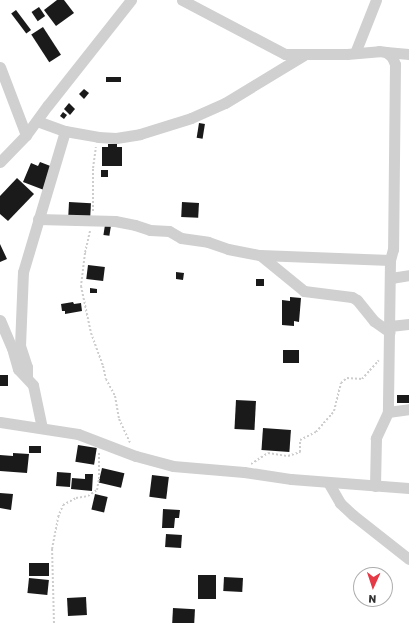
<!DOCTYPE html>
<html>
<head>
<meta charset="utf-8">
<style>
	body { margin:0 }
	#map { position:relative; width:409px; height:623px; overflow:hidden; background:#fff; font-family:Rubik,sans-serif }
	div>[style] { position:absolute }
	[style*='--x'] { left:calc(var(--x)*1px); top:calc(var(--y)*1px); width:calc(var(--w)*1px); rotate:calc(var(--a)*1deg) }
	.building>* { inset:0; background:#1a1a1a; transform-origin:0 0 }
	.path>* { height:2px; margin-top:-1px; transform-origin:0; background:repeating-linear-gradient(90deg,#cdcdcd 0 2px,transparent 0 4px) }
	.minor>* { height:11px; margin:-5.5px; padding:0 5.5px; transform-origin:5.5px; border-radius:5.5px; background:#d0d0d0 }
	span { translate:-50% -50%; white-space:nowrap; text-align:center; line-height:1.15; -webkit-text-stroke:4px #fff; paint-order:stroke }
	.north { position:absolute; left:353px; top:567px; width:40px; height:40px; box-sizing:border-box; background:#fff; border:1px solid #adadad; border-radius:50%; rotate:183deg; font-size:11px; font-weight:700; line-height:16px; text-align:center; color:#333 }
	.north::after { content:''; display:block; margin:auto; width:14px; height:18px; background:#e63946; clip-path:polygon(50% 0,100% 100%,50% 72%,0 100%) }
</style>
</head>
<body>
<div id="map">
	<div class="building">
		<div style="clip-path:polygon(57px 0,64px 0,74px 13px,56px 26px,44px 10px)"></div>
		<div style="left:39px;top:7px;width:11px;height:9px;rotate:56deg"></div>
		<div style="left:16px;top:10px;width:25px;height:6px;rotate:53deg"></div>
		<div style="left:43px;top:27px;width:33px;height:14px;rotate:57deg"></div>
		<div style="left:106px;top:77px;width:15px;height:5px"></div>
		<div style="clip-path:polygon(84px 89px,89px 93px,84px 99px,79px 94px)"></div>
		<div style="clip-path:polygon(69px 103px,75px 109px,70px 115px,64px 109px)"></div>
		<div style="left:63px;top:112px;width:5px;height:5px;rotate:37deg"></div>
		<div style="left:199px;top:123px;width:6px;height:15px;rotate:9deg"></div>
		<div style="clip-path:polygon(108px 144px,117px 144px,117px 147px,122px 147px,122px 166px,102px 166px,102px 147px,108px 147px)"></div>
		<div style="clip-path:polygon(40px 162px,53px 167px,44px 190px,23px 182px,31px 163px,38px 166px)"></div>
		<div style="left:101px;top:170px;width:7px;height:7px"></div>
		<div style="clip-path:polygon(17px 178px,34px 194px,8px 221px,0 214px,0 196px)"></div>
		<div style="left:69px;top:202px;width:22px;height:14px;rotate:3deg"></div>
		<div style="left:182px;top:202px;width:17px;height:15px;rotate:3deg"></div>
		<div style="left:105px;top:225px;width:6px;height:10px;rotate:9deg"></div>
		<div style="clip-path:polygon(0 244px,7px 259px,0 262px)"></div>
		<div style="left:88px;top:265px;width:17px;height:14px;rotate:7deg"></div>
		<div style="clip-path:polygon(176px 272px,184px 273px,183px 280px,176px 279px)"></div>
		<div style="left:256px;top:279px;width:8px;height:7px"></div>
		<div style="clip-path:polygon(90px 288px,97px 289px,97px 293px,90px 293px)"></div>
		<div style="clip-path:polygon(290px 297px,301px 298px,299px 322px,294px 321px,294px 326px,282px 325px,282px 300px,290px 301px)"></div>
		<div style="clip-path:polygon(73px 302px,74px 304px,81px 303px,82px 311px,65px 314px,65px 311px,62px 311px,61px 304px)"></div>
		<div style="left:283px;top:350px;width:16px;height:13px"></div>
		<div style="left:0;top:375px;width:8px;height:11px"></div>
		<div style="left:409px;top:395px;width:8px;height:12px;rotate:90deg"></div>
		<div style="left:236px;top:400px;width:20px;height:29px;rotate:3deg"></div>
		<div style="left:263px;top:428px;width:28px;height:22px;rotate:4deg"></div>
		<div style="left:78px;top:445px;width:19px;height:17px;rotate:9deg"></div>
		<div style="left:29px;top:446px;width:12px;height:7px"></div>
		<div style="clip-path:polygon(13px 453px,29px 454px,27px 473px,0 471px,0 455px,13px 456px)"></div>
		<div style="left:102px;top:468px;width:23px;height:15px;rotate:13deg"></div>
		<div style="left:57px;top:472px;width:14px;height:14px;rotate:4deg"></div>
		<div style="clip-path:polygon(85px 474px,93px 474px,92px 491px,71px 489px,72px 478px,85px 479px)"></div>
		<div style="left:152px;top:475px;width:17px;height:22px;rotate:7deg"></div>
		<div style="clip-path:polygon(0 493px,13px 494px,11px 510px,0 508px)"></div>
		<div style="left:95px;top:494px;width:13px;height:16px;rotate:13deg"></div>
		<div style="clip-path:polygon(163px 509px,180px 510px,179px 518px,175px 518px,174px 528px,162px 528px)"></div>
		<div style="left:166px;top:534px;width:16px;height:13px;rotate:4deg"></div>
		<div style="left:29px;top:563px;width:20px;height:13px"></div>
		<div style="left:198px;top:575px;width:18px;height:24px"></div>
		<div style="left:224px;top:577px;width:19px;height:14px;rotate:3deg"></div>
		<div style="left:29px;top:578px;width:20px;height:15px;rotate:6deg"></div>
		<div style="left:86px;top:597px;width:18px;height:19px;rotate:87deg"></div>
		<div style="left:173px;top:608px;width:22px;height:15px;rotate:3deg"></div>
	</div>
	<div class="path">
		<div style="--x:93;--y:211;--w:43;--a:-90"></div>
		<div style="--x:93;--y:168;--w:21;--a:-82"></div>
		<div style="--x:90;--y:231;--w:23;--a:103"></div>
		<div style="--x:85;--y:253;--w:33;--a:97"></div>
		<div style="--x:81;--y:286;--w:48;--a:78"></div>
		<div style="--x:91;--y:333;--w:35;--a:70"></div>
		<div style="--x:103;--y:366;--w:13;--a:77"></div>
		<div style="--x:106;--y:379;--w:19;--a:62"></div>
		<div style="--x:115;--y:396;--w:23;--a:80"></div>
		<div style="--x:119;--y:419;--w:26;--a:65"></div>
		<div style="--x:251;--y:464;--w:20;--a:-33"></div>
		<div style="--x:268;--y:453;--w:20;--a:9"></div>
		<div style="--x:288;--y:456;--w:13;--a:-18"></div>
		<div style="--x:300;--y:452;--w:12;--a:-90"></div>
		<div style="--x:300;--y:440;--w:18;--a:-27"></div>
		<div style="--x:316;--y:432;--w:28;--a:-49"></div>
		<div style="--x:334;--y:411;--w:29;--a:-76"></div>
		<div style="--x:341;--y:383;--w:8;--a:-40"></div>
		<div style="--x:347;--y:378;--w:15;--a:4"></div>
		<div style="--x:362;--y:379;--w:25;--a:-48"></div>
		<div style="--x:54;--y:623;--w:74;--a:-91.5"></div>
		<div style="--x:52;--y:549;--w:33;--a:-79"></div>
		<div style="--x:58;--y:517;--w:13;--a:-67"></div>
		<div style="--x:63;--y:505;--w:15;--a:-28"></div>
		<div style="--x:76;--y:498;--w:12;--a:-9"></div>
		<div style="--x:88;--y:496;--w:11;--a:-34"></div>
		<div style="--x:97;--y:490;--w:11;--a:-80"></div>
		<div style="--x:99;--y:479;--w:27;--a:-90"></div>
	</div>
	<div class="minor">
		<div style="--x:182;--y:0;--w:116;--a:27.7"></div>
		<div style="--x:285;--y:54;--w:62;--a:0"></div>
		<div style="--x:347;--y:54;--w:32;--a:-5"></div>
		<div style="--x:379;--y:51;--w:7;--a:8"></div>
		<div style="--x:386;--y:52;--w:8;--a:40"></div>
		<div style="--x:392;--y:57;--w:8;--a:67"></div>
		<div style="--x:395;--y:64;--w:185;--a:90.6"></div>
		<div style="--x:393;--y:249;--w:11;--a:105"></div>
		<div style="--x:390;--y:260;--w:152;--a:90.8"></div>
		<div style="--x:388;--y:412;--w:29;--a:115"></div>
		<div style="--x:376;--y:438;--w:48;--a:91.2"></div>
		<div style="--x:386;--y:52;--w:23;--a:5"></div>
		<div style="--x:355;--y:53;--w:57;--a:-68.4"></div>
		<div style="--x:0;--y:67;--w:73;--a:69.1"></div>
		<div style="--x:37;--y:121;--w:30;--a:20"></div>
		<div style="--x:65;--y:131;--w:34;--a:10"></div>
		<div style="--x:98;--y:137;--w:18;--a:3"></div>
		<div style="--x:116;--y:138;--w:24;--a:-9"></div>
		<div style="--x:140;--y:134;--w:53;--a:-17.4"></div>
		<div style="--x:191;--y:118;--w:37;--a:-24"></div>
		<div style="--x:225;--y:103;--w:92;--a:-31.3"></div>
		<div style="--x:0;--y:162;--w:37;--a:-46"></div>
		<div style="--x:26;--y:135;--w:37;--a:-54"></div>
		<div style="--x:48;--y:105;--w:134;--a:-51.7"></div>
		<div style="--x:38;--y:219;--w:77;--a:1.5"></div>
		<div style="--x:115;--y:221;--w:20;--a:11"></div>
		<div style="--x:135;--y:225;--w:16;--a:18"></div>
		<div style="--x:150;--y:230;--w:19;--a:3"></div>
		<div style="--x:169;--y:231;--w:14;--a:30"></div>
		<div style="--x:181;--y:238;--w:27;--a:8"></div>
		<div style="--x:208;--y:242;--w:21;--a:19"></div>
		<div style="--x:228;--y:249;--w:33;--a:11"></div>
		<div style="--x:260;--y:255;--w:130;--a:2.2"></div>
		<div style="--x:260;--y:255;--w:57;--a:39.3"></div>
		<div style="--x:304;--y:291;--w:48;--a:7.1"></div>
		<div style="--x:352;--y:297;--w:6;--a:31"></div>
		<div style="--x:357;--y:300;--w:27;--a:51"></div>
		<div style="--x:374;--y:321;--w:19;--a:35"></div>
		<div style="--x:391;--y:278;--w:18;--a:-9"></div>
		<div style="--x:0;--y:320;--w:30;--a:67"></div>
		<div style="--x:12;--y:348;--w:22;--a:74"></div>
		<div style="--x:18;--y:369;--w:22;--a:47"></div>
		<div style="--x:33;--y:385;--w:44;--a:78.2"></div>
		<div style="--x:390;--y:326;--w:19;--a:-6"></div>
		<div style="--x:27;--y:377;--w:10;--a:-90"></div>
		<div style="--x:27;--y:367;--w:22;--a:-108"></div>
		<div style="--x:20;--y:346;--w:74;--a:-87.7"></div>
		<div style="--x:23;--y:272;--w:147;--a:-73.4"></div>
		<div style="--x:388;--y:412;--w:21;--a:-8"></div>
		<div style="--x:0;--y:422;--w:79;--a:8.7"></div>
		<div style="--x:78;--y:434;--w:62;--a:20.8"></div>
		<div style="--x:136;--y:456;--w:38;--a:15"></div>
		<div style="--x:173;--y:466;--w:71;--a:4.8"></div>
		<div style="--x:244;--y:472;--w:48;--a:8.5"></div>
		<div style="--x:291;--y:479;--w:118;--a:4.4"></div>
		<div style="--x:328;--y:482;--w:24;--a:60"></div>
		<div style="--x:340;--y:503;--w:18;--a:43"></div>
		<div style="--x:353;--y:515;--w:71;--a:38.2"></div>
	</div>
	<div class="north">N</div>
</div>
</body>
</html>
